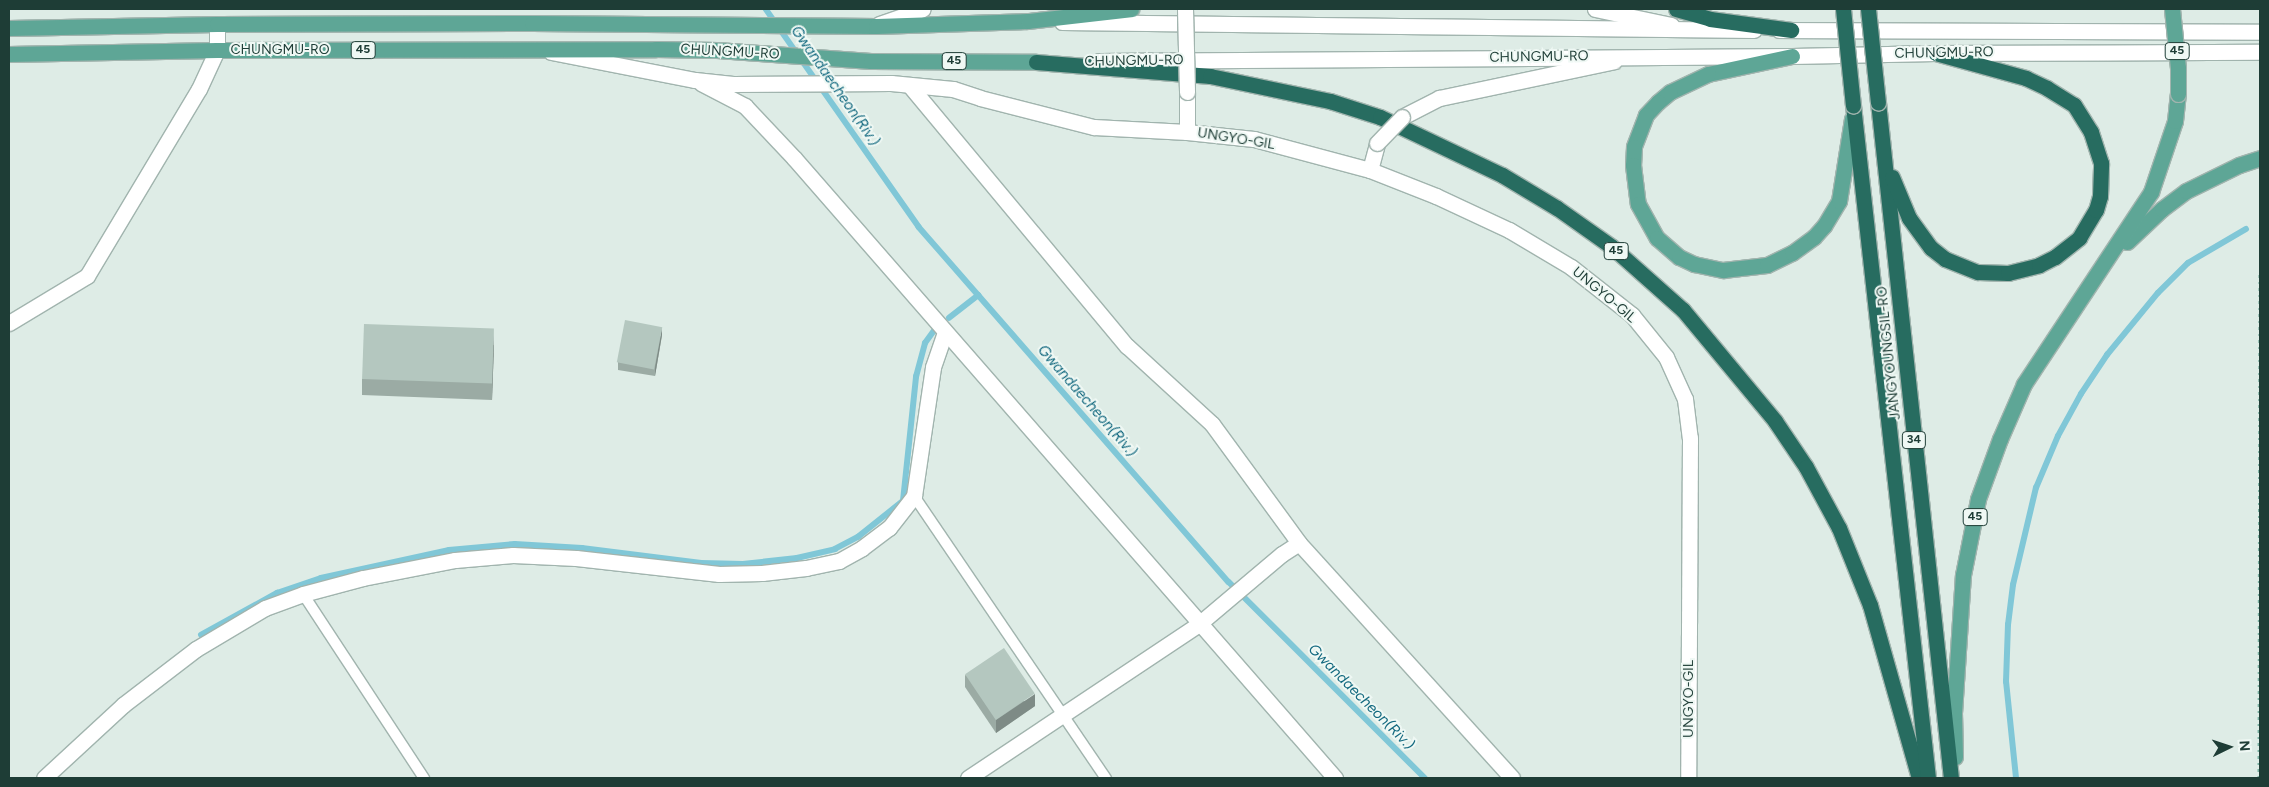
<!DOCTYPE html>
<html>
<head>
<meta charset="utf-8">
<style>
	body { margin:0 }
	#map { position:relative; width:2269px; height:787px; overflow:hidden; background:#deece6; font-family:Figtree,sans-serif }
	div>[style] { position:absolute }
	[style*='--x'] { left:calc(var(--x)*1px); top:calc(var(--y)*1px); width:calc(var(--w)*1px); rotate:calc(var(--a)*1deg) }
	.stream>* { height:5.5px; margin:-2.75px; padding:0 2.75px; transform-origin:2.75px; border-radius:2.75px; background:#80c7d7 }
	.path>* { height:3px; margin-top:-1.5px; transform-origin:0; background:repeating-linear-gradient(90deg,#7bb3a3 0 2.5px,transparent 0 6.5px) }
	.roads { filter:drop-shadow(1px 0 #a1b4ae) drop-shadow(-1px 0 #a1b4ae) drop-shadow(0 1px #a1b4ae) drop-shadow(0 -1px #a1b4ae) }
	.lane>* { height:10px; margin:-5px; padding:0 5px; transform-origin:5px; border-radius:5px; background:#fff }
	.street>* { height:15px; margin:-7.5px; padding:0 7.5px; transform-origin:7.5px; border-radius:7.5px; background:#fff }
	.secondary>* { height:15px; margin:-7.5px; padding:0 7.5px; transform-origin:7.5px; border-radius:7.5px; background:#fff }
	.primary>* { height:15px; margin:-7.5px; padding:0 7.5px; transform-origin:7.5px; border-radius:7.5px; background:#5ea696 }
	.highway>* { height:15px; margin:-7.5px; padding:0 7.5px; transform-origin:7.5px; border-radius:7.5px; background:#276c60 }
	.bridges { filter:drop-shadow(1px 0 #a1b4ae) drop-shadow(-1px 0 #a1b4ae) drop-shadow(0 1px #a1b4ae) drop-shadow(0 -1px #a1b4ae) }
	.street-bridge>* { height:15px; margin:-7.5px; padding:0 7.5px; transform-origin:7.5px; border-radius:7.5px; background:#fff }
	.secondary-bridge>* { height:15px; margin:-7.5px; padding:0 7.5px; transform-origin:7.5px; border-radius:7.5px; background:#fff }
	.primary-bridge>* { height:15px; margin:-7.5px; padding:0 7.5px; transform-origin:7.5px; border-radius:7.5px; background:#5ea696 }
	.highway-bridge>* { height:15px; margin:-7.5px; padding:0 7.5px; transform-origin:7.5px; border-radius:7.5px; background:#276c60 }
	.wall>* { inset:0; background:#9baba4 }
	.shaded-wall>* { inset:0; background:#7e8b86 }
	.building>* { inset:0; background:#b4c7bf; transform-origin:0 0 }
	span { translate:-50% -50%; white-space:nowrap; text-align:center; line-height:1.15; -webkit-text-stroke:4px #eff8f4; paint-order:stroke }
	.shield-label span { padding:1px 4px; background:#eff8f4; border:1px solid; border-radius:4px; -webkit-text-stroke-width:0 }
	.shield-label { font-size:12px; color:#1e3d36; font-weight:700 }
	.street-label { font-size:14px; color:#1e3d36 }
	.water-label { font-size:15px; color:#13697f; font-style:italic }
	.frame { position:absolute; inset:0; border:10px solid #1e3d36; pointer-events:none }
	.north { position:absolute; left:2204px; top:722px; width:50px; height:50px; -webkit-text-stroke:4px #eff8f4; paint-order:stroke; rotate:86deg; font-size:14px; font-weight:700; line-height:20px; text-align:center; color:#1e3d36 }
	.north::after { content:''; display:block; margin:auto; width:18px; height:22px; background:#1e3d36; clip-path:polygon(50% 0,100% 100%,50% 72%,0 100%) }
</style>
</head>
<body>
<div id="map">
	<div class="stream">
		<div style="--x:766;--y:9;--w:266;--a:54.9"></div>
		<div style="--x:919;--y:227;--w:471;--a:48.9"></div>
		<div style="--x:1229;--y:582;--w:277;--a:45"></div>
		<div style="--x:949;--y:318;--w:37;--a:-38"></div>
		<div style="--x:201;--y:635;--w:87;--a:-28.9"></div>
		<div style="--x:277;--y:593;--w:46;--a:-18.8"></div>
		<div style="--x:321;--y:578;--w:131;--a:-12.3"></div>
		<div style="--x:449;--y:550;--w:66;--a:-5.2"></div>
		<div style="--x:515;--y:544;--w:67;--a:3.4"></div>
		<div style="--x:582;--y:548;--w:120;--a:7.2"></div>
		<div style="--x:701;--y:563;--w:42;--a:1.4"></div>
		<div style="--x:743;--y:564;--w:54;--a:-6.3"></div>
		<div style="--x:797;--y:558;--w:39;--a:-13"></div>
		<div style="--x:835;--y:549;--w:26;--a:-28"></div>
		<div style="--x:858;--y:537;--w:58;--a:-38.7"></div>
		<div style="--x:903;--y:501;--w:125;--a:-84"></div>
		<div style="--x:916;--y:377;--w:35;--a:-75"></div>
		<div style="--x:925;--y:343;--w:14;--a:-54"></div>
		<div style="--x:2016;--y:778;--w:97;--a:-95.9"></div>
		<div style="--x:2006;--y:682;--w:57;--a:-88"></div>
		<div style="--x:2008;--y:625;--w:40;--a:-82.9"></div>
		<div style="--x:2013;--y:585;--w:100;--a:-76.7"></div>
		<div style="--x:2036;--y:488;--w:56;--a:-67.1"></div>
		<div style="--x:2058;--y:436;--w:48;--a:-61.3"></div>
		<div style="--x:2081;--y:394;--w:47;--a:-56.3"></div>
		<div style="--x:2107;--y:355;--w:80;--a:-50.6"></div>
		<div style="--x:2158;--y:293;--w:42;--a:-45"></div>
		<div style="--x:2188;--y:263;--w:67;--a:-30.4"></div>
	</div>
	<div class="path">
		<div style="--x:2259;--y:778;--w:505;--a:-89.89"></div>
	</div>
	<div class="roads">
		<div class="lane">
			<div style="--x:914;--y:496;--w:341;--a:55.8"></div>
			<div style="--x:303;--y:594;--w:220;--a:56.7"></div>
		</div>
		<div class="street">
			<div style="--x:1595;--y:9;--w:78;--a:11.9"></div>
			<div style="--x:551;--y:52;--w:147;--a:11"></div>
			<div style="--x:695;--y:80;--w:38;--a:6"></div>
			<div style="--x:733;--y:84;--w:158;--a:-0.4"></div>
			<div style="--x:891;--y:83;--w:62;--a:5.5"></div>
			<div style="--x:953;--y:89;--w:28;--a:18"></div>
			<div style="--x:980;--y:98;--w:118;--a:14.3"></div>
			<div style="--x:1094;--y:127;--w:93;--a:3.1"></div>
			<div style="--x:1187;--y:132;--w:67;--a:6"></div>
			<div style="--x:1254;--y:139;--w:120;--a:15"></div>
			<div style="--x:1370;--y:170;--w:71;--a:21.5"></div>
			<div style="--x:1436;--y:196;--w:81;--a:25"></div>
			<div style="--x:1509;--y:230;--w:72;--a:30.8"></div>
			<div style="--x:1571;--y:267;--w:78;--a:38.2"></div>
			<div style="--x:1632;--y:315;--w:54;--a:51"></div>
			<div style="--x:1666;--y:357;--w:46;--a:65.7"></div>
			<div style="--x:1685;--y:399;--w:39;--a:83"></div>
			<div style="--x:1690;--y:438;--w:340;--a:90.3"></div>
			<div style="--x:701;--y:83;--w:50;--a:27.6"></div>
			<div style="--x:745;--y:106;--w:71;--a:46.7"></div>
			<div style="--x:794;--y:158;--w:823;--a:48.89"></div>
			<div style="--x:910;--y:86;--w:339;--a:50.2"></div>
			<div style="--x:1127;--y:346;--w:115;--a:42.5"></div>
			<div style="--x:1212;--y:424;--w:147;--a:53.8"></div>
			<div style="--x:1299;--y:543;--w:317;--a:47.8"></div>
			<div style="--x:1402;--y:117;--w:42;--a:-27.2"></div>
			<div style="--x:1439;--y:98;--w:179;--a:-11.9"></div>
			<div style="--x:1370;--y:170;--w:28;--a:-75"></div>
			<div style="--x:9;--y:323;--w:91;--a:-31.1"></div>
			<div style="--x:87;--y:276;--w:218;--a:-59.1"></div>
			<div style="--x:199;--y:89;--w:43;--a:-65.2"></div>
			<div style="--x:217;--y:50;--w:26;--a:-90"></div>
			<div style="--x:44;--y:778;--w:108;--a:-42.7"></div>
			<div style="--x:123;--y:705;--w:92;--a:-37.5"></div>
			<div style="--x:196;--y:649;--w:80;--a:-30.7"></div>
			<div style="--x:265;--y:608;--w:40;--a:-20.2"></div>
			<div style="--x:303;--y:594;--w:62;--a:-14.9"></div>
			<div style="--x:363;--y:578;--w:94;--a:-11.1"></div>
			<div style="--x:455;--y:560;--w:58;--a:-4.9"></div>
			<div style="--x:513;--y:555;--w:63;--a:2.7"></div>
			<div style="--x:576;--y:558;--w:144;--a:6.4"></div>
			<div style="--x:719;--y:574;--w:43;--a:-1.3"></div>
			<div style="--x:762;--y:573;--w:44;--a:-6.5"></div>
			<div style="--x:806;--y:568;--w:34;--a:-12"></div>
			<div style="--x:839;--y:561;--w:26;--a:-29"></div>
			<div style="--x:862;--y:548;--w:34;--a:-37"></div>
			<div style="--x:889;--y:528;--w:41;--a:-52"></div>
			<div style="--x:914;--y:496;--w:130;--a:-81.6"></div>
			<div style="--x:933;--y:367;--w:36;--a:-71"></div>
			<div style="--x:968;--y:778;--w:279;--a:-33.7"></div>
			<div style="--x:1200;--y:623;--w:107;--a:-40.1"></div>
			<div style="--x:1282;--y:554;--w:20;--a:-33"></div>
		</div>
		<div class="secondary">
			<div style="--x:1062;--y:22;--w:692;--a:0.66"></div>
			<div style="--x:879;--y:24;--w:46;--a:-18.8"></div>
			<div style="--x:1779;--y:30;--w:481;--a:0.2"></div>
			<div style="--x:1099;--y:61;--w:693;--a:-0.41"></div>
			<div style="--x:1792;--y:56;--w:143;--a:-1.2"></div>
			<div style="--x:1935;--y:53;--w:325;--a:-0.2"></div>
			<div style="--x:1187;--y:92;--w:40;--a:90"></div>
		</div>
		<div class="primary">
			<div style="--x:9;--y:28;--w:208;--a:-1.1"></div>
			<div style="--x:217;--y:24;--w:315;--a:-0.2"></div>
			<div style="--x:532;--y:23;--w:344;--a:0.5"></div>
			<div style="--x:876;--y:26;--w:152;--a:-1.9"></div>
			<div style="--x:1028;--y:21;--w:104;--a:-6.6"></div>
			<div style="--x:9;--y:54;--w:208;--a:-1.1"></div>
			<div style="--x:217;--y:50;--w:439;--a:-0.1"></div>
			<div style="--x:656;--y:49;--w:61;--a:0.9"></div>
			<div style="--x:717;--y:50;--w:154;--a:4.1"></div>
			<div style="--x:871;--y:61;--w:165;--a:0.3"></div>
			<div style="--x:1792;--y:56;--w:86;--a:167.9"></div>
			<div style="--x:1708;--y:74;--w:42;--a:154.7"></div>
			<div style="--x:1670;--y:92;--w:16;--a:140"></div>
			<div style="--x:1658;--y:102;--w:18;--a:133"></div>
			<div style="--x:1646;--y:115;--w:34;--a:111"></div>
			<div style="--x:1634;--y:147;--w:18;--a:93"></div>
			<div style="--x:1633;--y:165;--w:39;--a:83"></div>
			<div style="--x:1638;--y:204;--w:39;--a:61"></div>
			<div style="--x:1657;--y:238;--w:29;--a:41"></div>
			<div style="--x:1679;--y:257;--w:17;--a:25"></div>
			<div style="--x:1694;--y:264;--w:30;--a:12"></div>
			<div style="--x:1723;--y:270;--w:44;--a:-6.5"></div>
			<div style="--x:1767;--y:265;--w:28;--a:-26"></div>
			<div style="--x:1792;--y:253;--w:27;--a:-36"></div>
			<div style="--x:1814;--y:237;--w:15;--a:-48"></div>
			<div style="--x:1824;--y:226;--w:29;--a:-59"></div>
			<div style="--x:1839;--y:201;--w:83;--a:-81"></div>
			<div style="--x:2127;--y:242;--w:48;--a:-43.3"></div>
			<div style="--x:2162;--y:209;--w:30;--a:-37"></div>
			<div style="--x:2186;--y:191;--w:59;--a:-26.1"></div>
			<div style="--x:2239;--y:165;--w:22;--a:-18"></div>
			<div style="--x:1955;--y:757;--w:44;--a:-91.3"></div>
			<div style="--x:1954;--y:713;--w:138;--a:-86.3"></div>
			<div style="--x:1963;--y:575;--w:77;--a:-78.8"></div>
			<div style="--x:1978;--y:499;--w:64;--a:-69.9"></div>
			<div style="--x:2000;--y:439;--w:60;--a:-66.4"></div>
			<div style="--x:2024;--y:384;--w:230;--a:-56.5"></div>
			<div style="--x:2151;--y:192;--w:75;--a:-71.3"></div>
			<div style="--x:2175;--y:121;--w:27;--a:-84"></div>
		</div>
		<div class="highway">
			<div style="--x:1676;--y:9;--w:35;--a:16"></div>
			<div style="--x:1710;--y:19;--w:82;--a:7.7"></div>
			<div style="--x:1036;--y:62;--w:175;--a:4.6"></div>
			<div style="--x:1210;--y:76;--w:123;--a:11.8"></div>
			<div style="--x:1330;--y:101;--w:52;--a:17.7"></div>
			<div style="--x:1380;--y:117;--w:135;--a:25.4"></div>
			<div style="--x:1502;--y:175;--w:64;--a:31"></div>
			<div style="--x:1557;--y:208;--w:67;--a:35.3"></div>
			<div style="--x:1612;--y:247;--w:95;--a:41.6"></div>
			<div style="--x:1683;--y:310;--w:144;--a:50.3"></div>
			<div style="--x:1775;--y:421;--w:55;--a:56"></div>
			<div style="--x:1806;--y:467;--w:69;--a:61.6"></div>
			<div style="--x:1839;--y:528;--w:83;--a:68.1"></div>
			<div style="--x:1870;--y:605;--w:180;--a:74.2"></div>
			<div style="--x:1878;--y:102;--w:680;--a:83.84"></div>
			<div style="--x:1853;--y:105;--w:677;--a:83.64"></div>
			<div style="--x:1892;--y:177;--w:44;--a:67.5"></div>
			<div style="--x:1909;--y:218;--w:37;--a:54"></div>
			<div style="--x:1931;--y:248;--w:18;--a:38"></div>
			<div style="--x:1945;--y:259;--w:35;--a:22"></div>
			<div style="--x:1978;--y:272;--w:30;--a:2"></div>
			<div style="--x:2008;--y:273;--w:32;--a:-14"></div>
			<div style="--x:2039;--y:265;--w:18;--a:-27"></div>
			<div style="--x:2055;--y:257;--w:31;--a:-38"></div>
			<div style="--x:2079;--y:238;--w:33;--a:-59"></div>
			<div style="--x:2096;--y:210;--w:15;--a:-74"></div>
			<div style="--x:2100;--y:196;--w:33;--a:-88"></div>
			<div style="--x:2101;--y:163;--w:33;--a:-108"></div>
			<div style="--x:2091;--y:132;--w:32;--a:-122"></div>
			<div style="--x:2074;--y:105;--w:32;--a:-148"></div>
			<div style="--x:2047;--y:88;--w:23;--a:-155"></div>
			<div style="--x:2026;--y:78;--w:94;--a:-164.6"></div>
		</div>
	</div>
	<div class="bridges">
		<div class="street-bridge">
			<div style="--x:1377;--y:143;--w:36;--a:-46"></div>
		</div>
		<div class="secondary-bridge">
			<div style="--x:1185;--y:9;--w:83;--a:88.6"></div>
		</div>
		<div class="primary-bridge">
			<div style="--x:2172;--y:9;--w:59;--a:84.2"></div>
			<div style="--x:2178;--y:68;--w:26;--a:90"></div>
		</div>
		<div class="highway-bridge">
			<div style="--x:1843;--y:9;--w:97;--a:84.1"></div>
			<div style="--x:1868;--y:9;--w:94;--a:83.9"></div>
		</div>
	</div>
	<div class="wall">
		<div style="clip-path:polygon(662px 335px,655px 376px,618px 370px,618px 362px)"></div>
		<div style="clip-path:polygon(494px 345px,492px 400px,362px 395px,362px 379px)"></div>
		<div style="clip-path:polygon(965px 675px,1035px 706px,996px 733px,965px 687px)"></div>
	</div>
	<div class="shaded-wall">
		<div style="clip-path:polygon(662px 327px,662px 335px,655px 376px,655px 368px)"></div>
		<div style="clip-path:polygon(494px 329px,494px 345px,492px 400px,492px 384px)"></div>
		<div style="clip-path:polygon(1035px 694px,1035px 706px,996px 733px,996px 720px)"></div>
	</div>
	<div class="building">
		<div style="left:625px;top:320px;width:38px;height:43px;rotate:11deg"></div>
		<div style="left:364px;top:324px;width:130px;height:55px;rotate:2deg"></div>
		<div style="left:1004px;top:648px;width:55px;height:47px;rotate:56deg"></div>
	</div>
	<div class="shield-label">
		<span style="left:363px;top:50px">45</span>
		<span style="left:2177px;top:51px">45</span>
		<span style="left:954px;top:61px">45</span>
		<span style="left:1616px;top:251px">45</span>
		<span style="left:1914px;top:440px">34</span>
		<span style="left:1975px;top:517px">45</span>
	</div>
	<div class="street-label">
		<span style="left:280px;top:50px">CHUNGMU-RO</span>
		<span style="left:730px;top:52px;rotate:3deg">CHUNGMU-RO</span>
		<span style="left:1944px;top:53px;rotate:-1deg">CHUNGMU-RO</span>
		<span style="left:1539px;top:57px;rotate:-1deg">CHUNGMU-RO</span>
		<span style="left:1134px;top:61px;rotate:-1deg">CHUNGMU-RO</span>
		<span style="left:1236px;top:139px;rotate:9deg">UNGYO-GIL</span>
		<span style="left:1604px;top:295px;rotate:40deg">UNGYO-GIL</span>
		<span style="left:1889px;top:353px;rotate:-96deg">JANGYOUNGSIL-RO</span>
		<span style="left:1689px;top:699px;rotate:-90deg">UNGYO-GIL</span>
	</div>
	<div class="water-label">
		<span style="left:835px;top:86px;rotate:55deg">Gwandaecheon(Riv.)</span>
		<span style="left:1087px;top:401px;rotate:49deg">Gwandaecheon(Riv.)</span>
		<span style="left:1361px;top:697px;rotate:45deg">Gwandaecheon(Riv.)</span>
	</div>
	<div class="frame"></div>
	<div class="north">N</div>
</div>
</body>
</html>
